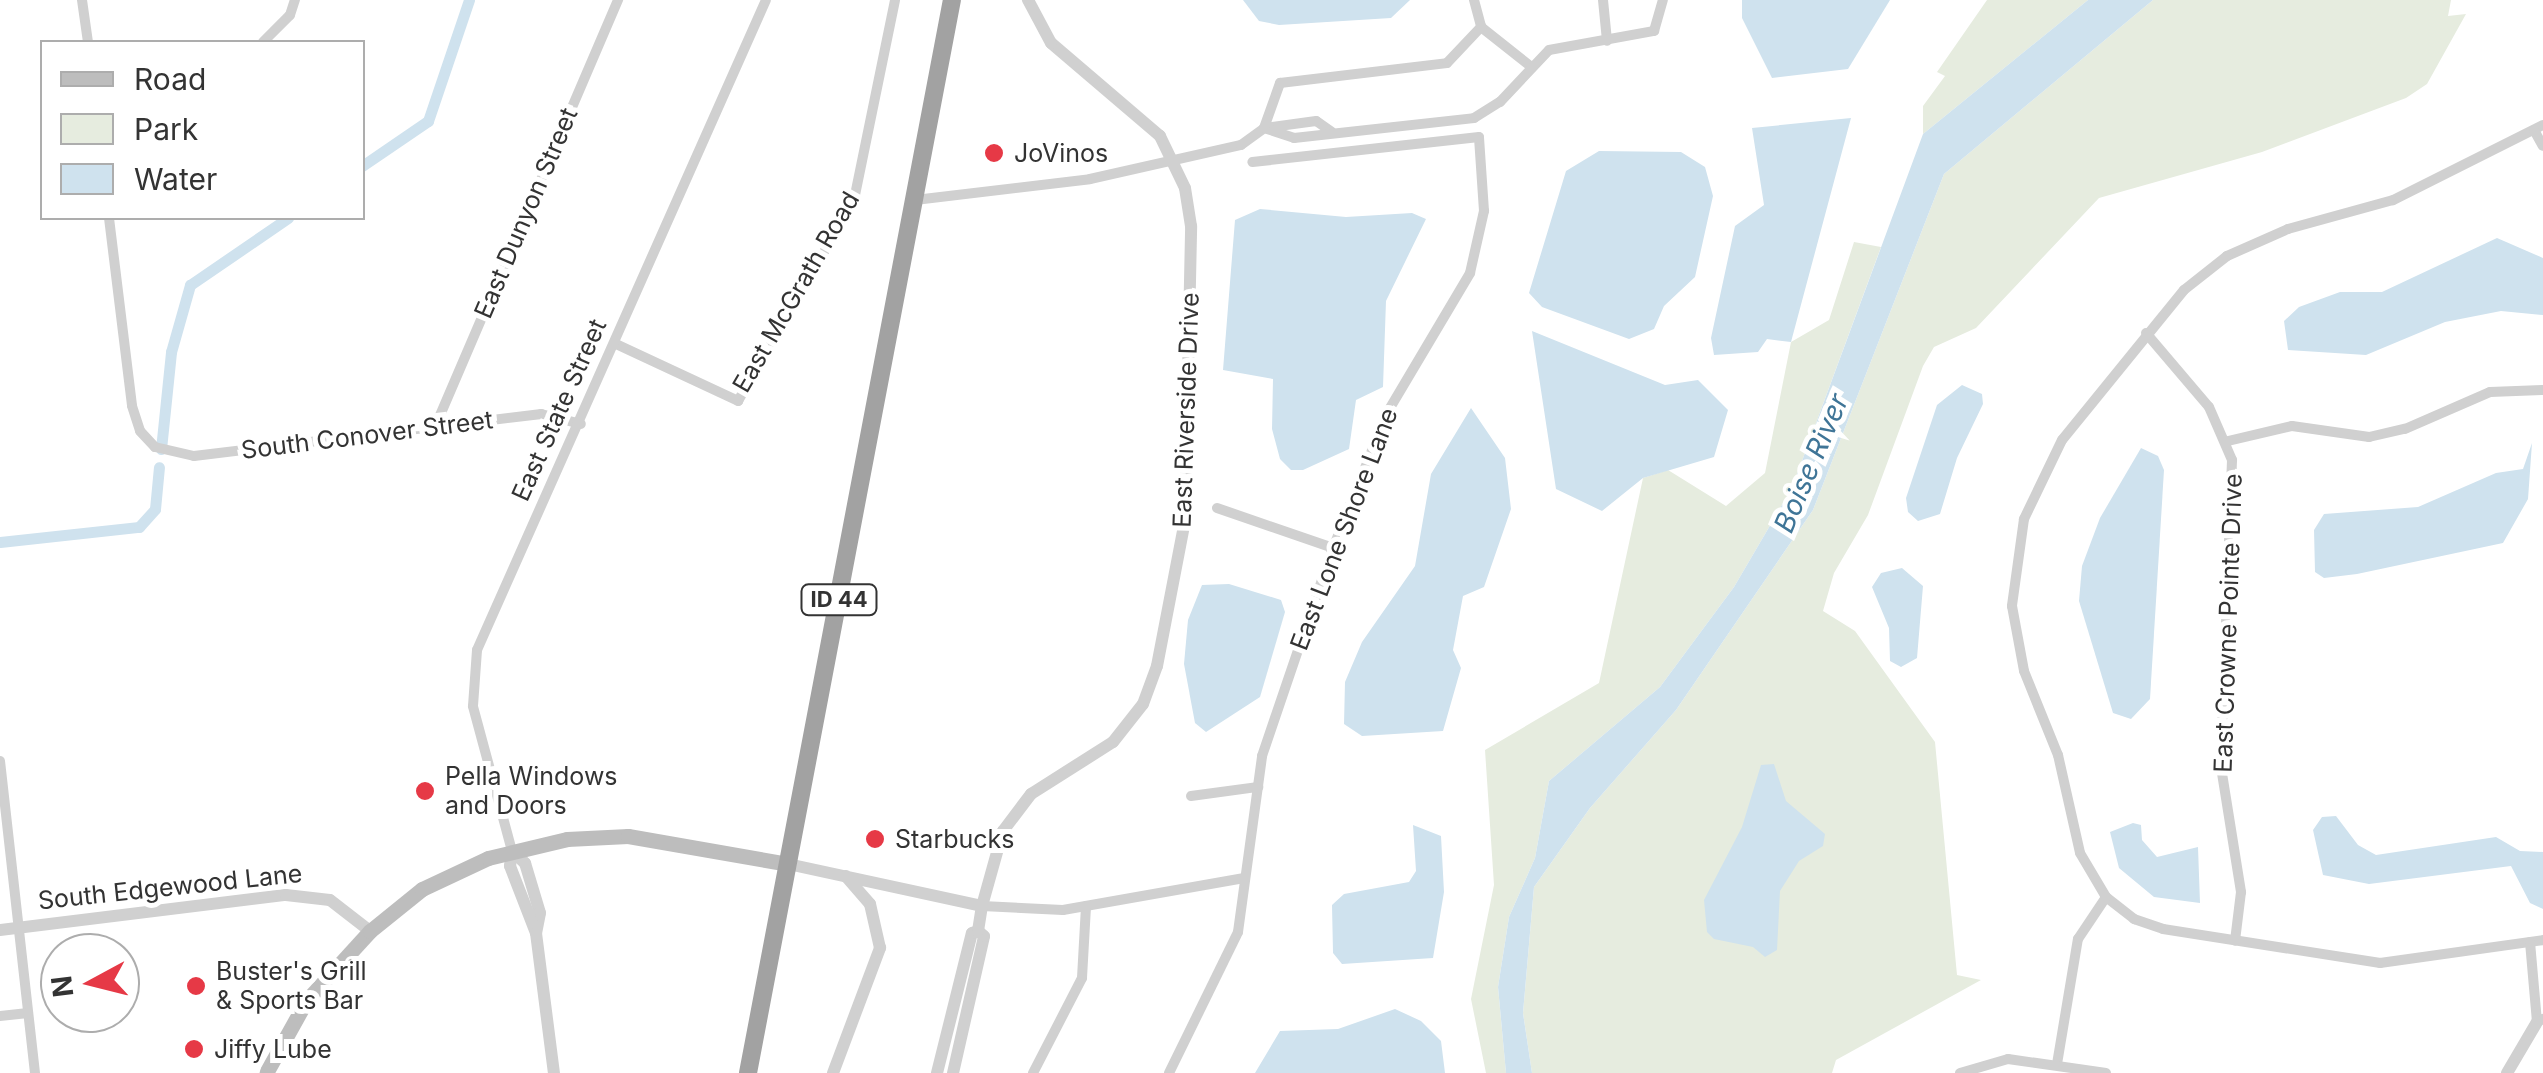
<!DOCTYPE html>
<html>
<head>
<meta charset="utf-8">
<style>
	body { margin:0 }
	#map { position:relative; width:2543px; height:1073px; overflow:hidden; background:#fff; font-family:Inter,sans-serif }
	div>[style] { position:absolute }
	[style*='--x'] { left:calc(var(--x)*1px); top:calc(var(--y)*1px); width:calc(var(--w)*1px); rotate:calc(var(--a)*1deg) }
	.green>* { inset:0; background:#e6ecdf }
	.water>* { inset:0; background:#cfe2ee }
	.canal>* { height:11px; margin:-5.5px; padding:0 5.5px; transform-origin:5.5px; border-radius:5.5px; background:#cfe2ee }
	.minor>* { height:10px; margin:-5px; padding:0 5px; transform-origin:5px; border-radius:5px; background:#d0d0d0 }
	.tertiary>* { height:12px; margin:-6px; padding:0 6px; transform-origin:6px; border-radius:6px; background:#d0d0d0 }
	.secondary>* { height:15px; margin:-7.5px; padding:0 7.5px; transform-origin:7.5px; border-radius:7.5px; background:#bdbdbd }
	.trunk>* { height:18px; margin:-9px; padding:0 9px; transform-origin:9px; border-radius:9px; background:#a2a2a2 }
	.dots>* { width:28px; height:28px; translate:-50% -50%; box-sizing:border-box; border:5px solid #fff; border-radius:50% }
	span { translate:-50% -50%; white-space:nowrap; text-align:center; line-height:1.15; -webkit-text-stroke:10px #fff; paint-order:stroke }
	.shield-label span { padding:2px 8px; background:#fff; border:2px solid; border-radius:8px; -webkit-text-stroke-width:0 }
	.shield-label { font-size:22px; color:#333; font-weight:700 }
	.poi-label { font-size:25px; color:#333 }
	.left { translate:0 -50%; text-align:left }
	.street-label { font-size:25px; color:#333 }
	.water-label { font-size:28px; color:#3f7597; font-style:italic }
	.legend { position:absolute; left:40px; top:40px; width:325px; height:180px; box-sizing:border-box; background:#fff; border:2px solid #adadad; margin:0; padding:12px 18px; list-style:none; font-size:30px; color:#333 }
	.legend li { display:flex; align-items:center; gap:20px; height:50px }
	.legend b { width:50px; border:2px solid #adadad }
	.north { position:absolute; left:40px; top:933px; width:100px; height:100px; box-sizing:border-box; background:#fff; border:2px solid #adadad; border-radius:50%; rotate:263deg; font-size:28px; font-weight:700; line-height:40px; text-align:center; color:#333 }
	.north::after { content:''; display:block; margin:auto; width:35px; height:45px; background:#e63946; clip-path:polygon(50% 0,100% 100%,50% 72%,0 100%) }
</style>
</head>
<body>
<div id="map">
	<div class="green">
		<div style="clip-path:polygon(1987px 0,2088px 0,1923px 134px,1923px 106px,1945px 76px,1937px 72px)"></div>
		<div style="clip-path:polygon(2153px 0,2451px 0,2448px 16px,2466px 14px,2427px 84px,2406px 98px,2262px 152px,2099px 198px,1976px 328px,1934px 347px,1923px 366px,1868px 515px,1834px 573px,1823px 611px,1855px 631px,1935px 742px,1957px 975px,1981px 980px,1836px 1060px,1832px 1073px,1532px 1073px,1523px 1013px,1534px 887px,1590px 808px,1676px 710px,1813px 510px,1944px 174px)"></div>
		<div style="clip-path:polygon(1854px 242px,1881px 247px,1792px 488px,1734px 587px,1660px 687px,1549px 781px,1535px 858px,1509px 917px,1498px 987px,1506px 1073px,1486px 1073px,1471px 999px,1494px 885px,1485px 750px,1599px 683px,1643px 478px,1668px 470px,1726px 506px,1765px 473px,1791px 342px,1829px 320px)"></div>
	</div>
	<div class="water">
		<div style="clip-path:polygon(1243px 0,1410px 0,1391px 18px,1279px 25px,1259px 21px)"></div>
		<div style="clip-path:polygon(1742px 0,1890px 0,1848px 69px,1772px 78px,1742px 18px)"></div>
		<div style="clip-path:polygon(2088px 0,2153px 0,1944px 174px,1813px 510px,1676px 710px,1590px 808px,1534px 887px,1523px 1013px,1532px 1073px,1506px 1073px,1498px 987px,1509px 917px,1535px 858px,1549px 781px,1660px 687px,1734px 587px,1792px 488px,1923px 134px)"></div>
		<div style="clip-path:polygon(1851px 118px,1791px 342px,1767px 339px,1758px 352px,1714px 355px,1711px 338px,1735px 226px,1764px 205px,1752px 128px)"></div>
		<div style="clip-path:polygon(1599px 151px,1681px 152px,1705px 167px,1713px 196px,1695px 277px,1664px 306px,1654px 329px,1629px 339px,1542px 307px,1529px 293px,1566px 171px)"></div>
		<div style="clip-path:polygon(1260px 209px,1346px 217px,1412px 213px,1426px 219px,1386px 301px,1383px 387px,1356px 400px,1349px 449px,1303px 470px,1291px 470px,1280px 459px,1272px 429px,1273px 379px,1223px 370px,1235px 220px)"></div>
		<div style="clip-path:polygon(2497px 238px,2543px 258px,2543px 315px,2501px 311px,2445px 322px,2366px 355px,2288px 350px,2284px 321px,2299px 307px,2340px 292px,2382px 292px)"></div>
		<div style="clip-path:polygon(1532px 331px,1665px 385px,1698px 380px,1728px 410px,1714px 457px,1643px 478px,1602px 511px,1556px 489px)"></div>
		<div style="clip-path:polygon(1962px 385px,1982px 394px,1983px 404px,1957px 458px,1940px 514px,1918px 521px,1908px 512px,1906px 498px,1937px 405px)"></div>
		<div style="clip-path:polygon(1471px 408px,1505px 458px,1511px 509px,1484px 587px,1463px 596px,1453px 650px,1461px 668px,1443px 731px,1362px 736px,1344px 724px,1345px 682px,1362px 642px,1415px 566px,1431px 474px)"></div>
		<div style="clip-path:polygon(2532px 443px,2528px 499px,2503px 543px,2357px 574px,2324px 578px,2315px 572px,2314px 530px,2324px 514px,2418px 507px,2496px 473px,2523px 469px)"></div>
		<div style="clip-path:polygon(2141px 448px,2158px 456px,2164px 470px,2150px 699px,2131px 719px,2113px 713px,2079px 601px,2082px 566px,2100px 518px)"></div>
		<div style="clip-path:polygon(1902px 568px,1923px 586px,1917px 658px,1901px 667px,1890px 661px,1889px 628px,1872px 587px,1881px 573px)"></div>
		<div style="clip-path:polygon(1229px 584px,1281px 600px,1285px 612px,1260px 697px,1206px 732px,1195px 723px,1184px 664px,1188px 620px,1202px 585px)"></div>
		<div style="clip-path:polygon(1774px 764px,1786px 801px,1825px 834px,1823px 846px,1799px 861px,1780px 891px,1777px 950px,1765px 957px,1753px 947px,1714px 939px,1707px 932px,1704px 900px,1742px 827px,1761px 765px)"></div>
		<div style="clip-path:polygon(2336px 816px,2358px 845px,2376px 855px,2496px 837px,2520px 851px,2543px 852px,2543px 909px,2530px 903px,2511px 866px,2369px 884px,2323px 875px,2313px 830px,2322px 817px)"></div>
		<div style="clip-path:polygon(2133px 823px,2141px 825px,2142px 840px,2157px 857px,2198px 847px,2200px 903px,2154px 897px,2119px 868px,2110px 832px)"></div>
		<div style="clip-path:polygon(1413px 825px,1441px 836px,1444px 892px,1433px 958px,1342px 964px,1333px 953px,1332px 905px,1344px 894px,1409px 882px,1416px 871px)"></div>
		<div style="clip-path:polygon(1395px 1009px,1421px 1021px,1441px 1041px,1445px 1073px,1255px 1073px,1280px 1031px,1338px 1029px)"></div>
	</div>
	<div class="canal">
		<div style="--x:362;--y:166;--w:80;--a:-34.3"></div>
		<div style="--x:428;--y:121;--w:128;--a:-71.3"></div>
		<div style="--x:161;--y:449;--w:98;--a:-84.1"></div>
		<div style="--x:171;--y:352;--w:70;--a:-74.2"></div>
		<div style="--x:190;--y:285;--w:119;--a:-34.4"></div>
		<div style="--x:0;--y:542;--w:140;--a:-6.2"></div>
		<div style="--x:139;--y:527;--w:24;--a:-48"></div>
		<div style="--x:155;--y:509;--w:42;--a:-84.6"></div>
	</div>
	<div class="minor">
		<div style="--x:82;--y:0;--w:42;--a:81.9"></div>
		<div style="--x:1474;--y:0;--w:28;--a:75"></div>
		<div style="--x:1481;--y:27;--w:61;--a:38.4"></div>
		<div style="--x:1603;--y:0;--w:41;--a:84.4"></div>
		<div style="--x:263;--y:42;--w:38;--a:-45"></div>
		<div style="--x:290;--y:15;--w:16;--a:-72"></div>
		<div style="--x:2543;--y:125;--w:168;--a:153.4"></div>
		<div style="--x:2393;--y:200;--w:109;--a:164.6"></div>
		<div style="--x:2288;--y:229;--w:67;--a:156.1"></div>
		<div style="--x:2227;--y:256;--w:55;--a:141.7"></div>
		<div style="--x:2184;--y:290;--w:193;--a:129.1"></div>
		<div style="--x:2062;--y:440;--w:88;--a:115.7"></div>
		<div style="--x:2024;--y:519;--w:88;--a:97.9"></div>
		<div style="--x:2012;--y:606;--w:66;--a:79.5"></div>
		<div style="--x:2024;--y:671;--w:91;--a:68"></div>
		<div style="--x:2058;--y:755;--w:100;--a:77.3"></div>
		<div style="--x:2080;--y:853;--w:51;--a:59.4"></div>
		<div style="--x:2106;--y:897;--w:36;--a:38"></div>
		<div style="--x:2134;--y:919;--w:31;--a:19"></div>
		<div style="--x:2163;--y:929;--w:220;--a:8.9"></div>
		<div style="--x:2380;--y:963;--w:165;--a:-8"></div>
		<div style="--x:2534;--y:130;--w:18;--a:61"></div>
		<div style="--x:1332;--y:132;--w:19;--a:-145"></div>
		<div style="--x:1316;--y:121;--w:52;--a:172.3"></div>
		<div style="--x:1264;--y:128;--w:32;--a:18"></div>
		<div style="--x:1294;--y:138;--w:181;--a:-6.3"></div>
		<div style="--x:1474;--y:118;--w:31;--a:-32"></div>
		<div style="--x:1500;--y:102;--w:71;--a:-46.7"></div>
		<div style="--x:1549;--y:50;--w:107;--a:-10.3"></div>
		<div style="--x:1654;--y:31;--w:32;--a:-74"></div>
		<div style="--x:915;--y:200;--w:176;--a:-6.8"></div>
		<div style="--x:1090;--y:179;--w:155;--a:-12.7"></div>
		<div style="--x:1241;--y:145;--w:29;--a:-36"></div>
		<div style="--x:1264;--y:128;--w:48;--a:-70.4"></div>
		<div style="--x:1280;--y:83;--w:168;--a:-6.8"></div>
		<div style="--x:1447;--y:63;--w:50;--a:-46.6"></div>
		<div style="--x:109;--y:218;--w:189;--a:83"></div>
		<div style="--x:132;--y:406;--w:26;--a:72"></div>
		<div style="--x:140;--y:431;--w:22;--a:47"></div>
		<div style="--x:155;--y:447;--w:40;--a:13"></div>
		<div style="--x:194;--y:456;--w:350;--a:-6.9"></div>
		<div style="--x:541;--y:414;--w:41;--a:14"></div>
		<div style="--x:2146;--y:333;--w:97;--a:49.6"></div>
		<div style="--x:2209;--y:407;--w:58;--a:66.5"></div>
		<div style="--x:2232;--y:460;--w:307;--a:92.1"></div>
		<div style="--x:2221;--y:767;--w:127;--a:80.9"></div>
		<div style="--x:2241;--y:892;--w:49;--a:97"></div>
		<div style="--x:616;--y:344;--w:135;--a:25"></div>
		<div style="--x:738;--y:401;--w:232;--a:-60"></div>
		<div style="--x:854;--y:200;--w:204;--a:-78.4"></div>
		<div style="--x:435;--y:427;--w:465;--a:-66.8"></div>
		<div style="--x:2228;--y:441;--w:66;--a:-13.2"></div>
		<div style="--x:2292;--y:426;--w:78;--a:8.1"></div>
		<div style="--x:2369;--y:437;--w:37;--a:-13"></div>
		<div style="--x:2405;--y:429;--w:93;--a:-23.5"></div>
		<div style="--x:2490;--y:392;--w:53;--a:-2.2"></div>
		<div style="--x:1217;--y:508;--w:123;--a:19"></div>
		<div style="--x:0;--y:761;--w:314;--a:83.6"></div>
		<div style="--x:1191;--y:796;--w:68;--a:-7.7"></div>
		<div style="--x:512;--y:851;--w:150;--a:-105.1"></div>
		<div style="--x:473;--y:706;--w:56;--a:-85.9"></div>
		<div style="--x:477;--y:650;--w:711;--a:-66.03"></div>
		<div style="--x:982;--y:906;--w:81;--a:2.8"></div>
		<div style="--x:1063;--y:910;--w:184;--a:-10"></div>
		<div style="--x:2530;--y:942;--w:80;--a:85"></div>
		<div style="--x:2537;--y:1022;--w:7;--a:-27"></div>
		<div style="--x:0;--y:1016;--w:28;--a:-6"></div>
		<div style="--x:2057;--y:1064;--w:127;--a:-80.5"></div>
		<div style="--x:2078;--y:939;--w:50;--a:-56.3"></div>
		<div style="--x:1033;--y:1073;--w:107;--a:-62.7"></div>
		<div style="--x:1082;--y:978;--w:72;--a:-86.8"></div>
		<div style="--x:1169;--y:1073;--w:157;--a:-63.9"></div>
		<div style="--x:1238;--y:932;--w:178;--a:-82.2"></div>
		<div style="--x:1262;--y:756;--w:220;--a:-71.2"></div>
		<div style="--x:1333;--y:548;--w:145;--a:-68.2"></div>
		<div style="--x:1387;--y:413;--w:163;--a:-59.3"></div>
		<div style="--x:1470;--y:273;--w:64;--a:-77.3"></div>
		<div style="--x:1484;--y:211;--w:74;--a:-93.9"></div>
		<div style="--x:1479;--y:137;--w:228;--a:173.7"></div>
		<div style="--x:1960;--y:1073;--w:50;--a:-16.3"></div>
		<div style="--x:2008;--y:1059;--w:99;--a:8.1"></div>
	</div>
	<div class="tertiary">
		<div style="--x:512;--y:851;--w:18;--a:43"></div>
		<div style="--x:525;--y:863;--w:52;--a:73.3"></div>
		<div style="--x:540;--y:913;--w:20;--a:101"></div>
		<div style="--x:536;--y:933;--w:72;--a:-111.2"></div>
		<div style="--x:510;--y:866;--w:15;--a:-82"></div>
		<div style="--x:788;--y:864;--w:198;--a:12.2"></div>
		<div style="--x:0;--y:930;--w:288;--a:-7"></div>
		<div style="--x:286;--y:895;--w:44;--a:6.5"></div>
		<div style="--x:330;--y:900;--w:51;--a:37.8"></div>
		<div style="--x:536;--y:933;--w:141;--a:82.7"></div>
		<div style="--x:833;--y:1073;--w:134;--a:-69.4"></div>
		<div style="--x:880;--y:948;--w:45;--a:-102.8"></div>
		<div style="--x:870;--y:904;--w:37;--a:-131"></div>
		<div style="--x:937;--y:1073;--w:144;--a:-76"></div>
		<div style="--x:972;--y:933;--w:6;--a:-18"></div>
		<div style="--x:953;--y:1073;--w:140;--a:-77.2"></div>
		<div style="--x:984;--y:936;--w:8;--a:-140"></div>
		<div style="--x:978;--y:931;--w:25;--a:-81"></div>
		<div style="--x:982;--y:906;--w:78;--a:-74.4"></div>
		<div style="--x:1003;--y:831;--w:46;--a:-52.9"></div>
		<div style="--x:1031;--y:794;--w:97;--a:-32.4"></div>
		<div style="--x:1113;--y:742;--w:48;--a:-51.7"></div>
		<div style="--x:1143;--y:704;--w:40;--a:-69.8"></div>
		<div style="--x:1157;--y:666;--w:149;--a:-79.1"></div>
		<div style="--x:1185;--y:520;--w:294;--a:-88.8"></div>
		<div style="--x:1191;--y:226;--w:38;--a:-99"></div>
		<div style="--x:1185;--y:188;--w:58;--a:-115.7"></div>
		<div style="--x:1160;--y:136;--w:143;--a:-139.5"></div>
		<div style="--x:1051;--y:43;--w:49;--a:-118.1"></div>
		<div style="--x:2507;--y:1073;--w:59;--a:-59.5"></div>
	</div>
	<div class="secondary">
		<div style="--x:266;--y:1073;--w:82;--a:-60.9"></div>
		<div style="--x:306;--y:1001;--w:95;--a:-47.6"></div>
		<div style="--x:370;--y:931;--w:67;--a:-38.9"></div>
		<div style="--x:422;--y:889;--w:73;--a:-25.2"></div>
		<div style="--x:488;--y:858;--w:81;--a:-13.5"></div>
		<div style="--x:567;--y:839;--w:61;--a:-2.8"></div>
		<div style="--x:628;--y:836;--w:162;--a:9.9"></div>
	</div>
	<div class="trunk">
		<div style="--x:748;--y:1073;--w:1092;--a:-79.24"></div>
	</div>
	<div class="dots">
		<div style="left:994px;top:153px;background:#e63946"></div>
		<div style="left:425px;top:791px;background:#e63946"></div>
		<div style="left:875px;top:839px;background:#e63946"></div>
		<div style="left:196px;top:986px;background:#e63946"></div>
		<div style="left:194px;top:1049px;background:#e63946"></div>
	</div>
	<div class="shield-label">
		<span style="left:839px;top:600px">ID 44</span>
	</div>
	<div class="poi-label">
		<span class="left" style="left:1014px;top:153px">JoVinos</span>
		<span class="left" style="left:445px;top:791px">Pella Windows<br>and Doors</span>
		<span class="left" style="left:895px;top:839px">Starbucks</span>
		<span class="left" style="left:216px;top:986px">Buster's Grill<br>&amp; Sports Bar</span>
		<span class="left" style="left:214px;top:1049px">Jiffy Lube</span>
	</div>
	<div class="street-label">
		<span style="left:526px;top:213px;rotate:-67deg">East Dunyon Street</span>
		<span style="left:796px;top:292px;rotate:-60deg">East McGrath Road</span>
		<span style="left:559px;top:410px;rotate:-66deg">East State Street</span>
		<span style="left:1186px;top:410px;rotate:-88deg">East Riverside Drive</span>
		<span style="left:367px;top:435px;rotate:-7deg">South Conover Street</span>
		<span style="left:1344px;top:529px;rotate:-69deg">East Lone Shore Lane</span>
		<span style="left:2228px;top:623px;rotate:-88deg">East Crowne Pointe Drive</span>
		<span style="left:170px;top:887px;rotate:-6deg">South Edgewood Lane</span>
	</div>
	<div class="water-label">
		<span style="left:1811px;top:463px;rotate:-67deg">Boise River</span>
	</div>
	<ul class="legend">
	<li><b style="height:12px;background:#bdbdbd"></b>Road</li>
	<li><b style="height:28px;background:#e6ecdf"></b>Park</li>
	<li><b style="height:28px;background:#cfe2ee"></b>Water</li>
	</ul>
	<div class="north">N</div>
</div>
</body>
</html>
